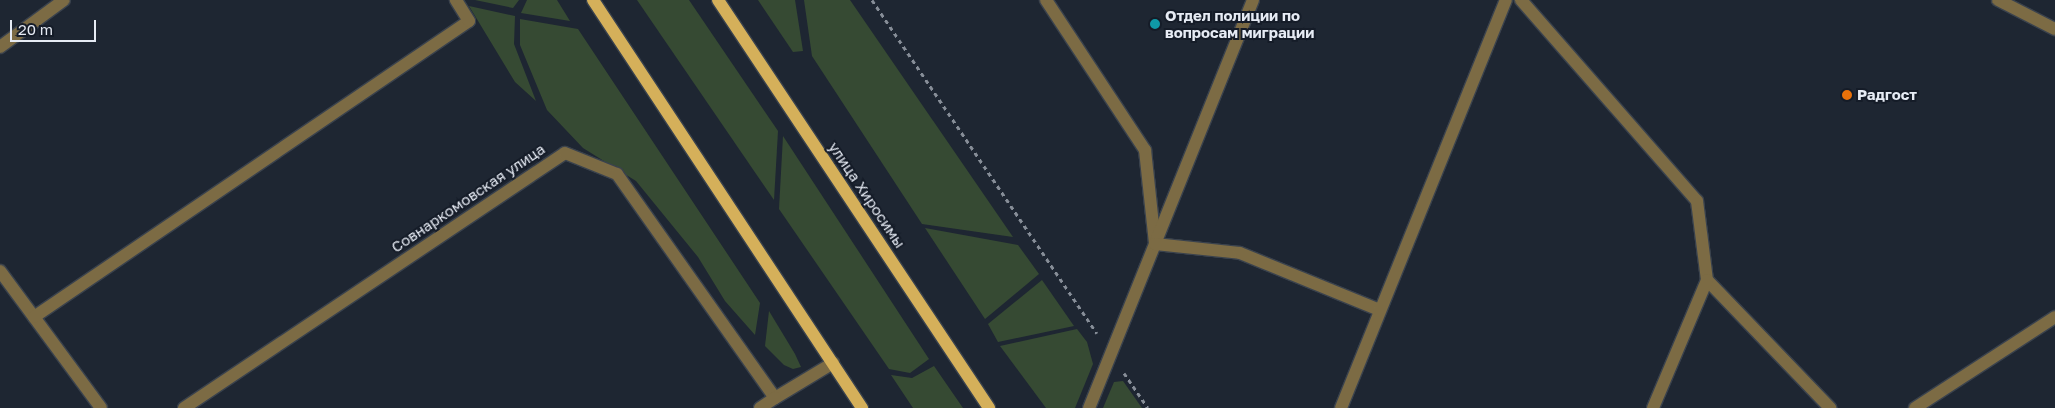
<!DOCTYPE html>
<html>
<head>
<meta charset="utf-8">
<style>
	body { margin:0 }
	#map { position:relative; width:2055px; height:408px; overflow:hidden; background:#1e2632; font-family:"Golos Text",sans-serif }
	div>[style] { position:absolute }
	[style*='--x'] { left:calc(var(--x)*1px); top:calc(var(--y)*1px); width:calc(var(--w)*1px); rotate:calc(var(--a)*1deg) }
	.green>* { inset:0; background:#364a33 }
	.path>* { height:3px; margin-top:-1.5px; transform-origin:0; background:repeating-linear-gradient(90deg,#878e98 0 4px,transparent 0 8px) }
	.roads { filter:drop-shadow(1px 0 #3a424d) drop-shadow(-1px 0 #3a424d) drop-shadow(0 1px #3a424d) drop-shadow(0 -1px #3a424d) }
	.minor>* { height:12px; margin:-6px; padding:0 6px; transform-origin:6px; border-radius:6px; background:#7c6b44 }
	.major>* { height:12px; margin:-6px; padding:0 6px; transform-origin:6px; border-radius:6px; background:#d5b05a }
	.dots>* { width:14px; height:14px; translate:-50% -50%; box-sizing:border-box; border:2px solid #151c28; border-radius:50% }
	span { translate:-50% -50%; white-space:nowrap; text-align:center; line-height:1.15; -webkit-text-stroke:4px #151c28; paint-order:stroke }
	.poi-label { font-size:15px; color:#e6ebf4; font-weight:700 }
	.left { translate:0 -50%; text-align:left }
	.street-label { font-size:15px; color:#e6ebf4 }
	.scale { position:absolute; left:10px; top:20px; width:86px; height:22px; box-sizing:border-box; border:2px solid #e6ebf4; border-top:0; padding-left:6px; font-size:15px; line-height:18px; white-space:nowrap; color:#e6ebf4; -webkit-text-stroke:4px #151c28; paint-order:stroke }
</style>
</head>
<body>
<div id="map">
	<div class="green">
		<div style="clip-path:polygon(475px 0,519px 0,513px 8px)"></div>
		<div style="clip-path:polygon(527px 0,557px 0,570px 21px,521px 13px)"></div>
		<div style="clip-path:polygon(637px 0,689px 0,778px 131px,774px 200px)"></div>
		<div style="clip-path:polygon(758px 0,795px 0,803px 51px,793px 52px)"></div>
		<div style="clip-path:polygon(804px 0,850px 0,1013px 237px,922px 224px,812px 56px)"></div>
		<div style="clip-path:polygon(469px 6px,515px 16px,514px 44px,536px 101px,515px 82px)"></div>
		<div style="clip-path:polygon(520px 19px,578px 29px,760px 303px,755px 335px,725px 301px,698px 257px,636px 181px,583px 148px,547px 110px,520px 45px)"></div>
		<div style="clip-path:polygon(783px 136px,929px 359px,910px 373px,889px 369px,779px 209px)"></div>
		<div style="clip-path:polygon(925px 228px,1018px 245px,1039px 274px,985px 319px)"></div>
		<div style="clip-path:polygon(1042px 280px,1074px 326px,998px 342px,988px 324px)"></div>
		<div style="clip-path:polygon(769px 311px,795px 354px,801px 367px,793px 369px,784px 365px,765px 346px)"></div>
		<div style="clip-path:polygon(1077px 329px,1087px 342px,1093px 364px,1075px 408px,1046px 408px,1000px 346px)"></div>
		<div style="clip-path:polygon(934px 366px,963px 408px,913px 408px,891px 375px,912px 378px)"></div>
		<div style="clip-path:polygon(1123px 381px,1142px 408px,1103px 408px,1114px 382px)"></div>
	</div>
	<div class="path">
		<div style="--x:872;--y:0;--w:402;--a:56"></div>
		<div style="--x:1124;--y:373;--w:42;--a:55.6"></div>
	</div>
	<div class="roads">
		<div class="minor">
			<div style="--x:1046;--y:0;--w:180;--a:56.6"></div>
			<div style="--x:1145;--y:150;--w:95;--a:83.9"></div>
			<div style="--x:1155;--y:244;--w:177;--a:111.9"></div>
			<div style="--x:1253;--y:0;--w:263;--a:111.9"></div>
			<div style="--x:1155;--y:244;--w:85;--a:6"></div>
			<div style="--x:1240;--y:253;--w:151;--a:22.2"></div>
			<div style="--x:1521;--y:0;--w:267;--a:48.8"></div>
			<div style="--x:1697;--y:201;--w:80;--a:82.8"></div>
			<div style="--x:1707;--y:280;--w:178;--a:46.1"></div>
			<div style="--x:1998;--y:0;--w:64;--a:27"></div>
			<div style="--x:0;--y:47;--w:79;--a:-36.3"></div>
			<div style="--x:0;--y:271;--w:170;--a:53.6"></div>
			<div style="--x:34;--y:317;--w:526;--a:-34.23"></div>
			<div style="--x:469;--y:21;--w:25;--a:-122"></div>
			<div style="--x:184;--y:408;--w:458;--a:-33.8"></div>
			<div style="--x:565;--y:153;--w:56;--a:22"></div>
			<div style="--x:617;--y:174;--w:274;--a:54.8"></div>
			<div style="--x:775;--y:398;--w:68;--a:-31.1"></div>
			<div style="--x:760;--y:408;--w:18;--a:-34"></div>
			<div style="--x:1341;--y:408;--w:440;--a:-68"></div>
			<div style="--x:1653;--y:408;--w:139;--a:-67.1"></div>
			<div style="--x:1915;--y:408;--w:167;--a:-33"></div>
		</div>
		<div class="major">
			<div style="--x:593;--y:0;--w:489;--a:56.6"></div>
			<div style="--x:718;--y:0;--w:490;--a:56.4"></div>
		</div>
	</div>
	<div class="dots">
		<div style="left:1155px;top:24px;background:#0f9aa8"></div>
		<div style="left:1847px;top:95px;background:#e8710a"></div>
	</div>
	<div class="poi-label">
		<span class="left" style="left:1165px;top:24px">Отдел полиции по<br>вопросам миграции</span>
		<span class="left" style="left:1857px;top:95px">Радгост</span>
	</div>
	<div class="street-label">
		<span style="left:867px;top:195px;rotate:56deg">улица Хиросимы</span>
		<span style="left:468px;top:198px;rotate:-34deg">Совнаркомовская улица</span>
	</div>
	<div class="scale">20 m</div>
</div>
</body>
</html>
